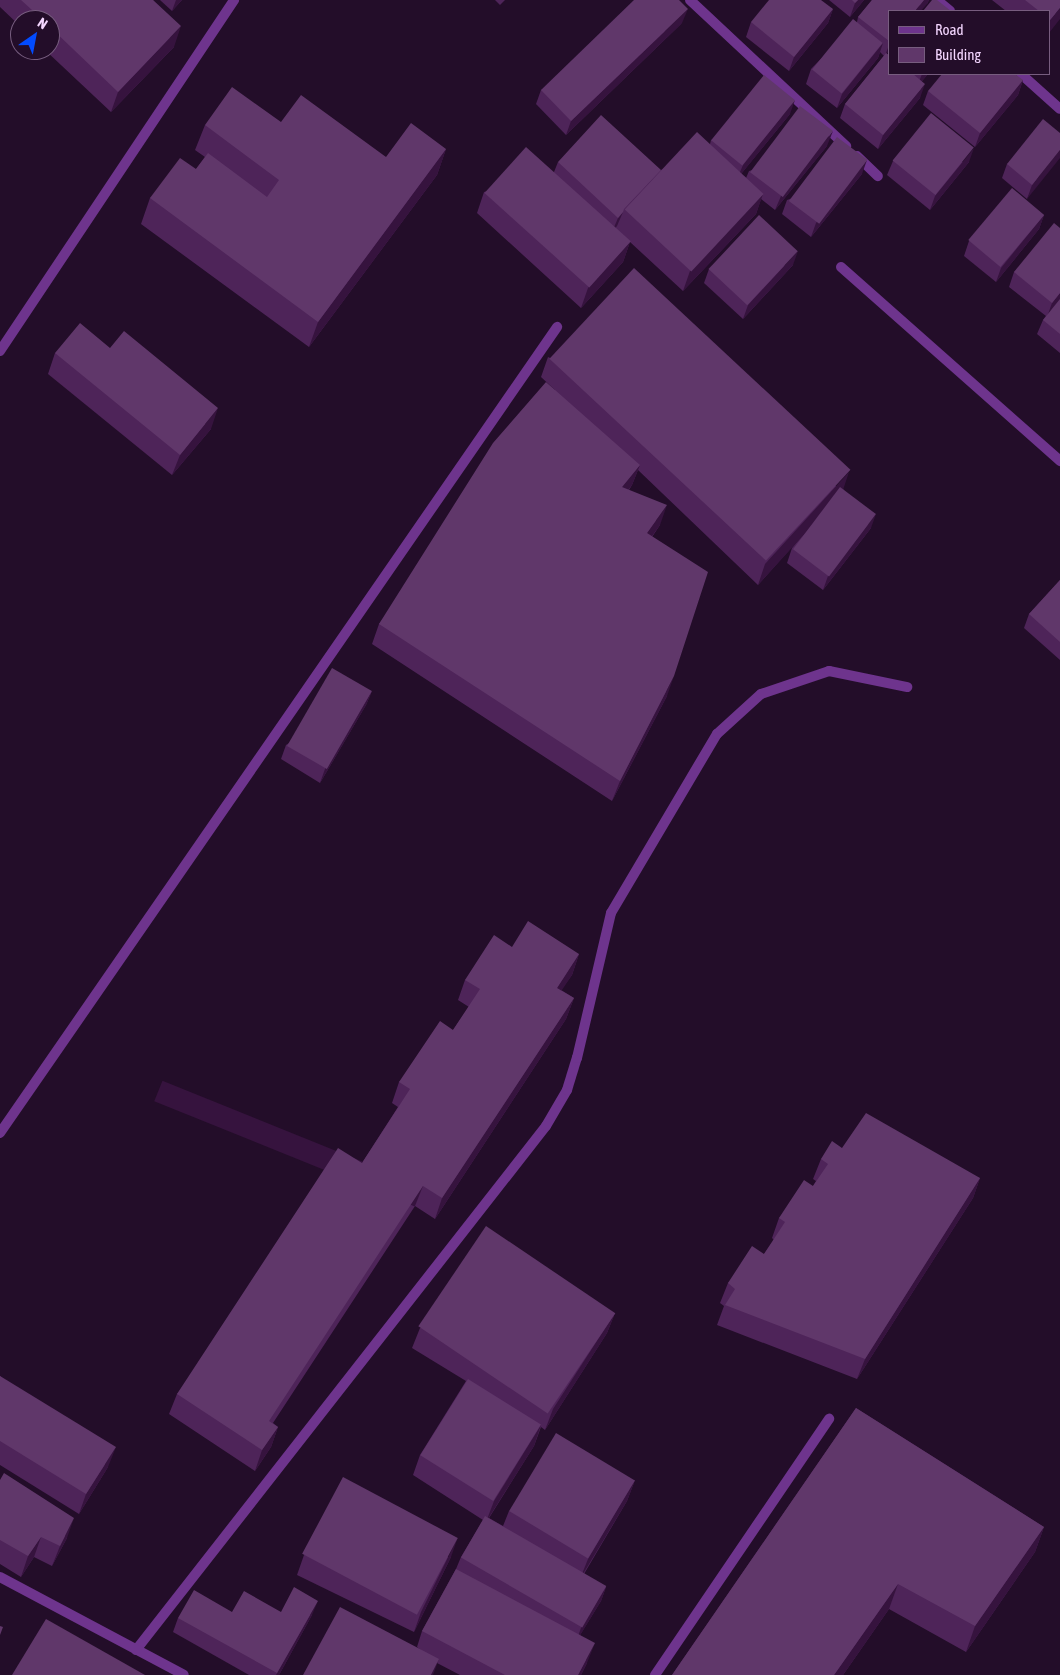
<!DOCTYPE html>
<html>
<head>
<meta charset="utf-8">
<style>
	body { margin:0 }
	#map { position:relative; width:1060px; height:1675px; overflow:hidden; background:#230d29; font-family:"Asap Condensed",sans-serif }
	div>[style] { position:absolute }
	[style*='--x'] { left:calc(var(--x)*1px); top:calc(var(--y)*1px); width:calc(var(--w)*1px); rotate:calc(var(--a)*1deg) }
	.lane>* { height:10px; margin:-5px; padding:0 5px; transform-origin:5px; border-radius:5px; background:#6e348d }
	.street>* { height:10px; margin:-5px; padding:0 5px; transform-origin:5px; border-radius:5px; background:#6e348d }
	.wall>* { inset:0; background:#4e2459 }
	.shaded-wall>* { inset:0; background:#36133e; transform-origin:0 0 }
	.building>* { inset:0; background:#60376a; transform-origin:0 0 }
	span { translate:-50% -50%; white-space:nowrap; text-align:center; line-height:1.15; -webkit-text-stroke:4px #230d29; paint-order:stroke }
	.legend { position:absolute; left:888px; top:10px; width:162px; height:65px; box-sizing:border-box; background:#230d29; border:1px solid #775d7f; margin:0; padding:6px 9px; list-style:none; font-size:15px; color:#f4d6ff }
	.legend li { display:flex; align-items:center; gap:10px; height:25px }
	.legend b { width:25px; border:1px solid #775d7f }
	.north { position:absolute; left:10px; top:10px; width:50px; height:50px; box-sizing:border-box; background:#230d29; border:1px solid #775d7f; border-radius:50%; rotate:33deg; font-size:14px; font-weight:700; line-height:20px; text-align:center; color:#f4d6ff }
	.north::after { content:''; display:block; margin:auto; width:18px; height:22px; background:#024bff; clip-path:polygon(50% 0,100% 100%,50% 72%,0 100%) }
</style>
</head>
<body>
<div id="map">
	<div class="lane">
		<div style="--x:0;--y:1133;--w:980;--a:-55.35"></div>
		<div style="--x:136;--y:1650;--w:665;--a:-51.96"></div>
		<div style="--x:546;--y:1126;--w:42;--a:-59.7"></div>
		<div style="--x:567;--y:1090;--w:34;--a:-73"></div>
		<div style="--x:577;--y:1058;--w:149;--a:-76.8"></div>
		<div style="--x:611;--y:913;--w:208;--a:-59.4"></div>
		<div style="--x:717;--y:734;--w:59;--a:-42.3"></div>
		<div style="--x:761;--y:694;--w:72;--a:-18.7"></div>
		<div style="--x:829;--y:671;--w:80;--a:11.6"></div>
		<div style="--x:655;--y:1675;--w:310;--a:-55.8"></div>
	</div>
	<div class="street">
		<div style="--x:690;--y:0;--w:214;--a:43.1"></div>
		<div style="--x:937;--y:0;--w:17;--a:40"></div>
		<div style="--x:1021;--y:74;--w:52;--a:41.9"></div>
		<div style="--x:857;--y:156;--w:29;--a:44"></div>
		<div style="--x:841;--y:267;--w:293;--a:41.5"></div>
		<div style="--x:0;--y:351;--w:422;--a:-56.3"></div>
		<div style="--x:0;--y:1577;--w:208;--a:28"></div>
	</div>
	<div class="wall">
		<div style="clip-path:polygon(0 0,153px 0,174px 47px,111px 112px,45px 50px,50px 50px,50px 20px,20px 20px,20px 26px,0 7px)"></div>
		<div style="clip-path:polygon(160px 0,182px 0,172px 11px)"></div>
		<div style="clip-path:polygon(495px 0,505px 0,500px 5px)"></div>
		<div style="clip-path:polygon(829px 0,864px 0,850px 17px)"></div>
		<div style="clip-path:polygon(872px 0,929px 0,927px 4px,889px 11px,889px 51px,887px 53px,889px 74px,928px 74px,922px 81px,920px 98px,878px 149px,840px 118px,845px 104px,884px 56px,880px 52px,878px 58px,837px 108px,806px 84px,811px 69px,857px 22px,858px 17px)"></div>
		<div style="clip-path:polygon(992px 0,1060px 0,1049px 33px,1049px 11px,1006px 11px)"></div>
		<div style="clip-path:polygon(833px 9px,828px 23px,789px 71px,746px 37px,751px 22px)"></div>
		<div style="clip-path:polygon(682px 23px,566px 135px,536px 104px,541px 90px)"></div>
		<div style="clip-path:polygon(1023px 80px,1018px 95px,975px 147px,923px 105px,928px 91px)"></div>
		<div style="clip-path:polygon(790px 114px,741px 174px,746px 178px,749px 171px,827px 146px,775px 210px,761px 199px,756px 214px,683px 291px,630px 242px,623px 262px,581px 308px,477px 213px,484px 192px,554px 172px,558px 162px,661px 170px,710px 144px,711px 140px)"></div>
		<div style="clip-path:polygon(281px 122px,386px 157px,446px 149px,437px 175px,309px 347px,141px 224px,150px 198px,196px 169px,205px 157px,195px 150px,205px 125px)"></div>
		<div style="clip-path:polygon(1060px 133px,1027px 199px,1002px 178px,1007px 164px)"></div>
		<div style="clip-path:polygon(893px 161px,969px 162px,930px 210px,887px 175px)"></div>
		<div style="clip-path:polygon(862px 174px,811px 237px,782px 214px,787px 200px)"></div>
		<div style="clip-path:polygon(1044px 215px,1039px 229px,996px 282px,964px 256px,969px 241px)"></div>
		<div style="clip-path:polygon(1060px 228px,1060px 353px,1037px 334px,1043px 320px,1046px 316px,1009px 287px,1014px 272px)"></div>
		<div style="clip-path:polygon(793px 265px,743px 319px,704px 283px,709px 269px)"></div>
		<div style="clip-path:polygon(110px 348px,211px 429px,172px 475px,48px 374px,55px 353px)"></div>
		<div style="clip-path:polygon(548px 357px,843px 489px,871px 528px,823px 590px,787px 563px,792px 548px,801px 537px,758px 585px,638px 470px,632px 485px,629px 490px,660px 525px,652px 537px,667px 696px,612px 801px,372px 644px,379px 624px,555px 390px,541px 377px)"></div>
		<div style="clip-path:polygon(1060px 580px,1060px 660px,1024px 628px,1029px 614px)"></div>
		<div style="clip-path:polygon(372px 691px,366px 705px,320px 783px,281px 759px,286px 745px)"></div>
		<div style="clip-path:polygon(512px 947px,579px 954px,572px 975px,561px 990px,574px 998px,566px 1019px,435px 1219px,415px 1206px,273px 1423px,278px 1427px,271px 1447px,255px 1471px,169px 1414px,177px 1394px,362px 1163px,398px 1107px,392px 1103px,399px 1082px,453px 1030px,469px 1007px,458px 1000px,465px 980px)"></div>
		<div style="clip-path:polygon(842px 1148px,980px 1178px,973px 1198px,857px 1379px,717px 1325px,724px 1306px,720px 1303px,728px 1283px,764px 1254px,774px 1240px,772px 1238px,779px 1218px,813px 1186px,816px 1181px,813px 1179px,821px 1159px)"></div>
		<div style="clip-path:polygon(615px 1313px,607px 1333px,545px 1430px,541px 1427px,534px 1446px,489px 1518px,503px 1526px,509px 1511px,635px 1480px,627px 1501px,584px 1574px,606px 1587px,601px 1601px,580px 1635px,587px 1663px,581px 1675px,460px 1675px,437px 1663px,417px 1647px,422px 1631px,456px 1569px,461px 1557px,483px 1520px,413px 1475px,420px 1455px,466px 1381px,412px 1348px,420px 1328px)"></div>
		<div style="clip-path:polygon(0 1376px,108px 1467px,79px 1514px,0 1465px)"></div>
		<div style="clip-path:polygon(856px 1408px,1044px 1527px,1035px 1552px,966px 1652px,889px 1609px,843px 1675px,672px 1675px)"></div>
		<div style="clip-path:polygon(0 1480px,67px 1538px,52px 1566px,34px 1557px,21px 1577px,0 1564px)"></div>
		<div style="clip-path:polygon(304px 1555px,451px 1557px,414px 1632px,297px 1575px)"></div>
		<div style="clip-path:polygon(232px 1612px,312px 1615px,279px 1675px,249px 1675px,173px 1632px,178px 1618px)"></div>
	</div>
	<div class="shaded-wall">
		<div style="clip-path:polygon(176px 0,182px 0,172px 11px)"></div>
		<div style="clip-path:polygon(858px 0,864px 0,850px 17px,855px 3px)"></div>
		<div style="clip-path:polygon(924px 0,929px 0,927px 4px,921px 11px,915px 11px)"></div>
		<div style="clip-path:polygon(1060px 8px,1060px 19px,1049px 33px,1049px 23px,1050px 20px)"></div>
		<div style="clip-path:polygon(688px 9px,682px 23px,566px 135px,571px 121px)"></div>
		<div style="clip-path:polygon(833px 9px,828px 23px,789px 71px,794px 57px)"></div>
		<div style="clip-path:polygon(181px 26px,174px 47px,111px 112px,118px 92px)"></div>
		<div style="clip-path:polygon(883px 43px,878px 58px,837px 108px,842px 94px)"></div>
		<div style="clip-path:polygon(889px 45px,889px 51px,885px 56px)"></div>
		<div style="clip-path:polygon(922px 74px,928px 74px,917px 87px)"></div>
		<div style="clip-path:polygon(1023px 80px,1018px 95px,975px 147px,980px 133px)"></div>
		<div style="clip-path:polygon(925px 84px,920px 98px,878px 149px,883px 135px)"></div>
		<div style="clip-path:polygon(795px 100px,790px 114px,737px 179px,743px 165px)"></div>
		<div style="clip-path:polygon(833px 131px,827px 146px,775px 210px,781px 196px)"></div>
		<div style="clip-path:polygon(974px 148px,969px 162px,930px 210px,935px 196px)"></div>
		<div style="clip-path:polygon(446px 149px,437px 175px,309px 347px,318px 322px)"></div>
		<div style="clip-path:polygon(1060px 150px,1060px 158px,1027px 199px,1032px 185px)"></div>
		<div style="clip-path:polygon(867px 160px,862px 174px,811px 237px,816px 223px)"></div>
		<div style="clip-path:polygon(763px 194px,756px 214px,683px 291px,690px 271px)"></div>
		<div style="clip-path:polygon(623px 212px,617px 226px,612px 232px,618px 218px)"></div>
		<div style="clip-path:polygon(1044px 215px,1039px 229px,996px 282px,1001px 268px)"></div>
		<div style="clip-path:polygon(630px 242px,623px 262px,581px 308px,588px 288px)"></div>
		<div style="clip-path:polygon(798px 251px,793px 265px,743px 319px,748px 305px)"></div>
		<div style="clip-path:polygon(1060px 293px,1060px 301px,1047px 317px,1052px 303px)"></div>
		<div style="clip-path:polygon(218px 408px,211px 429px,172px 475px,180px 455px)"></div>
		<div style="clip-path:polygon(640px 465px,632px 485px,615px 507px,622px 487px)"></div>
		<div style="clip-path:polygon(849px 472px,842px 493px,758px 585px,765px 564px)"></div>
		<div style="clip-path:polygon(667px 505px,660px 525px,639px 554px,647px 533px)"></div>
		<div style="clip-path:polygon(876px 514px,871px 528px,823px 590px,828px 576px)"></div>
		<div style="clip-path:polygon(674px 676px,667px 696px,612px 801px,620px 781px)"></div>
		<div style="clip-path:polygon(372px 691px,366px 705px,320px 783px,325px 769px)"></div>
		<div style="clip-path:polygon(579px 954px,572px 975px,550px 1008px,557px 988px)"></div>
		<div style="clip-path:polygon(574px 998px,566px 1019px,435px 1219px,442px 1198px)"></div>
		<div style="clip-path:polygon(980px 1178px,973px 1198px,857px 1379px,865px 1359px)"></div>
		<div style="left:423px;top:1186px;width:22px;height:281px;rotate:112deg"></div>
		<div style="clip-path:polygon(615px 1313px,607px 1333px,545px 1430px,553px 1409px)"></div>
		<div style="clip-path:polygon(541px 1425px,534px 1446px,486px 1522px,494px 1501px)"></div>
		<div style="clip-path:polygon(278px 1427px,271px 1447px,255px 1471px,262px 1450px)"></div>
		<div style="clip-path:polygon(116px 1447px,108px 1467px,79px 1514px,86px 1494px)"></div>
		<div style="clip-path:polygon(635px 1480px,627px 1501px,580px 1579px,588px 1559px)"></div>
		<div style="clip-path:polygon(74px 1518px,67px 1538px,52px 1566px,60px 1546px)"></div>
		<div style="clip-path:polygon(1044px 1527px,1035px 1552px,966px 1652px,975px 1626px)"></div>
		<div style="clip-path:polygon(41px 1537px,34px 1557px,21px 1577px,28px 1556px)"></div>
		<div style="clip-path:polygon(458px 1537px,451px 1557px,414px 1632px,421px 1612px)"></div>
		<div style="clip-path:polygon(898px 1584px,889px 1609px,843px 1675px,834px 1675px)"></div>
		<div style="clip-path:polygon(606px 1587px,601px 1601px,576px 1642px,581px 1628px)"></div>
		<div style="clip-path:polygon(318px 1601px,312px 1615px,279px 1675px,276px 1675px)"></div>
		<div style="clip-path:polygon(595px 1643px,587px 1663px,581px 1675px,578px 1675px)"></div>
		<div style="clip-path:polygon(439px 1659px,433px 1675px,431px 1675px)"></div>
	</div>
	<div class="building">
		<div style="clip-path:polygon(21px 0,153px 0,181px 26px,118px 92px,50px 27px,50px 20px,43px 20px)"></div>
		<div style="clip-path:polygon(634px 0,679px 0,688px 9px,571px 121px,541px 90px)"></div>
		<div style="clip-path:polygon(769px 0,821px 0,833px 9px,794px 57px,751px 22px)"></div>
		<div style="clip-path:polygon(852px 0,858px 0,855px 3px)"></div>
		<div style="clip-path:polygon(872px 0,924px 0,915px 11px,889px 11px,889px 41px,858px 17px)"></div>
		<div style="clip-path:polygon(932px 0,937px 0,951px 11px,923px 11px)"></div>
		<div style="clip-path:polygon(1025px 0,1060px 0,1060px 8px,1050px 20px,1049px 19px,1049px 11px,1039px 11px)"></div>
		<div style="left:853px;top:19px;width:38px;height:65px;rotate:39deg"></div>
		<div style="clip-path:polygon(886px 53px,889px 55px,889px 74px,913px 74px,925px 84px,883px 135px,845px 104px)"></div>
		<div style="clip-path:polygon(942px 74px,1015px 74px,1023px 80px,980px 133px,928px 91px)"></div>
		<div style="left:764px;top:75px;width:40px;height:84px;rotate:39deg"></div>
		<div style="clip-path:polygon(232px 87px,281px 122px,301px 95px,386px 157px,411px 123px,446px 149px,318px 322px,150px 198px,180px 158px,196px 169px,208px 153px,267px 197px,279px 180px,205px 125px)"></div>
		<div style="left:800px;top:106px;width:41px;height:83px;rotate:37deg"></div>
		<div style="left:931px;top:113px;width:55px;height:61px;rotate:39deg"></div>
		<div style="clip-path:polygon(601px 115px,661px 170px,624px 209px,623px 212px,618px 218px,558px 162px)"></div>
		<div style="clip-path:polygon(1043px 119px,1060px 133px,1060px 150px,1032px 185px,1007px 164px)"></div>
		<div style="left:697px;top:132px;width:91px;height:106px;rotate:43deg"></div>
		<div style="left:837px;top:137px;width:38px;height:80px;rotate:37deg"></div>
		<div style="left:526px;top:147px;width:141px;height:62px;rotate:42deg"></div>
		<div style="left:1012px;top:188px;width:42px;height:68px;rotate:40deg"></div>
		<div style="left:759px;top:215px;width:53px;height:74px;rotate:43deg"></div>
		<div style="clip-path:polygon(1054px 223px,1060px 228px,1060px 293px,1052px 303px,1014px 272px)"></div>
		<div style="left:634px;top:268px;width:296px;height:124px;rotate:43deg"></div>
		<div style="clip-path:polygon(1060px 299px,1060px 334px,1043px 320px)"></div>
		<div style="clip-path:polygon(80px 323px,110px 348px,124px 331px,218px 408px,180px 455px,55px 353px)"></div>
		<div style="clip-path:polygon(546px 382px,640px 465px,622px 487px,667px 505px,647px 533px,708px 572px,674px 676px,620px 781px,379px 624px,493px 443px)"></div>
		<div style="left:840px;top:487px;width:45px;height:78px;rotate:37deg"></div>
		<div style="clip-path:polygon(1060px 580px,1060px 642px,1029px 614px)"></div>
		<div style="left:332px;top:668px;width:46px;height:90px;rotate:30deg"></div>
		<div style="clip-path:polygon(528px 921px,579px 954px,557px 988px,574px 998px,442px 1198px,423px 1186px,269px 1421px,278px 1427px,262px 1450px,177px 1394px,338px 1148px,362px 1163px,410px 1089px,399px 1082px,440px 1021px,453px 1030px,480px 989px,465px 980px,494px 935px,512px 947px)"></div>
		<div style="clip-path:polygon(866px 1113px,980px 1178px,865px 1359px,725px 1305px,735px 1289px,728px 1283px,752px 1246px,764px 1254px,785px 1222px,779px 1218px,804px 1180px,813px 1186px,828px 1164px,821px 1159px,832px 1141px,842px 1148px)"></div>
		<div style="left:486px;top:1226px;width:156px;height:121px;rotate:34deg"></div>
		<div style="clip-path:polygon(0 1376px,116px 1447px,86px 1494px,0 1441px)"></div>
		<div style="left:468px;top:1379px;width:86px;height:90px;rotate:32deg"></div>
		<div style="clip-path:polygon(856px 1408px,1044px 1527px,975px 1626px,898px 1584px,834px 1675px,672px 1675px)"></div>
		<div style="left:556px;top:1433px;width:92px;height:91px;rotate:31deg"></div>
		<div style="clip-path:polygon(4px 1473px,74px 1518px,60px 1546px,41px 1537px,28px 1556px,0 1540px,0 1480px)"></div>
		<div style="left:343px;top:1477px;width:130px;height:87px;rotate:28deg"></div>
		<div style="left:485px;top:1516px;width:140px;height:48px;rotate:30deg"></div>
		<div style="clip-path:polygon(456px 1569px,595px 1643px,578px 1675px,505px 1675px,422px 1631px)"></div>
		<div style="clip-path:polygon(294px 1587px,318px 1601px,277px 1673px,178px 1618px,194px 1590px,232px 1612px,244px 1591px,281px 1612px)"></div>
		<div style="clip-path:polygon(340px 1607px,439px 1659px,431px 1675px,303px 1675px)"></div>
		<div style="clip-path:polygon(46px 1619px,145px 1675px,12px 1675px)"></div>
		<div style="clip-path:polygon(0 1626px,3px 1627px,0 1635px)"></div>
	</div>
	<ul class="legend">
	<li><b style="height:6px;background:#6e348d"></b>Road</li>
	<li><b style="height:14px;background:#60376a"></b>Building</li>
	</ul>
	<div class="north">N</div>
</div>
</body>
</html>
